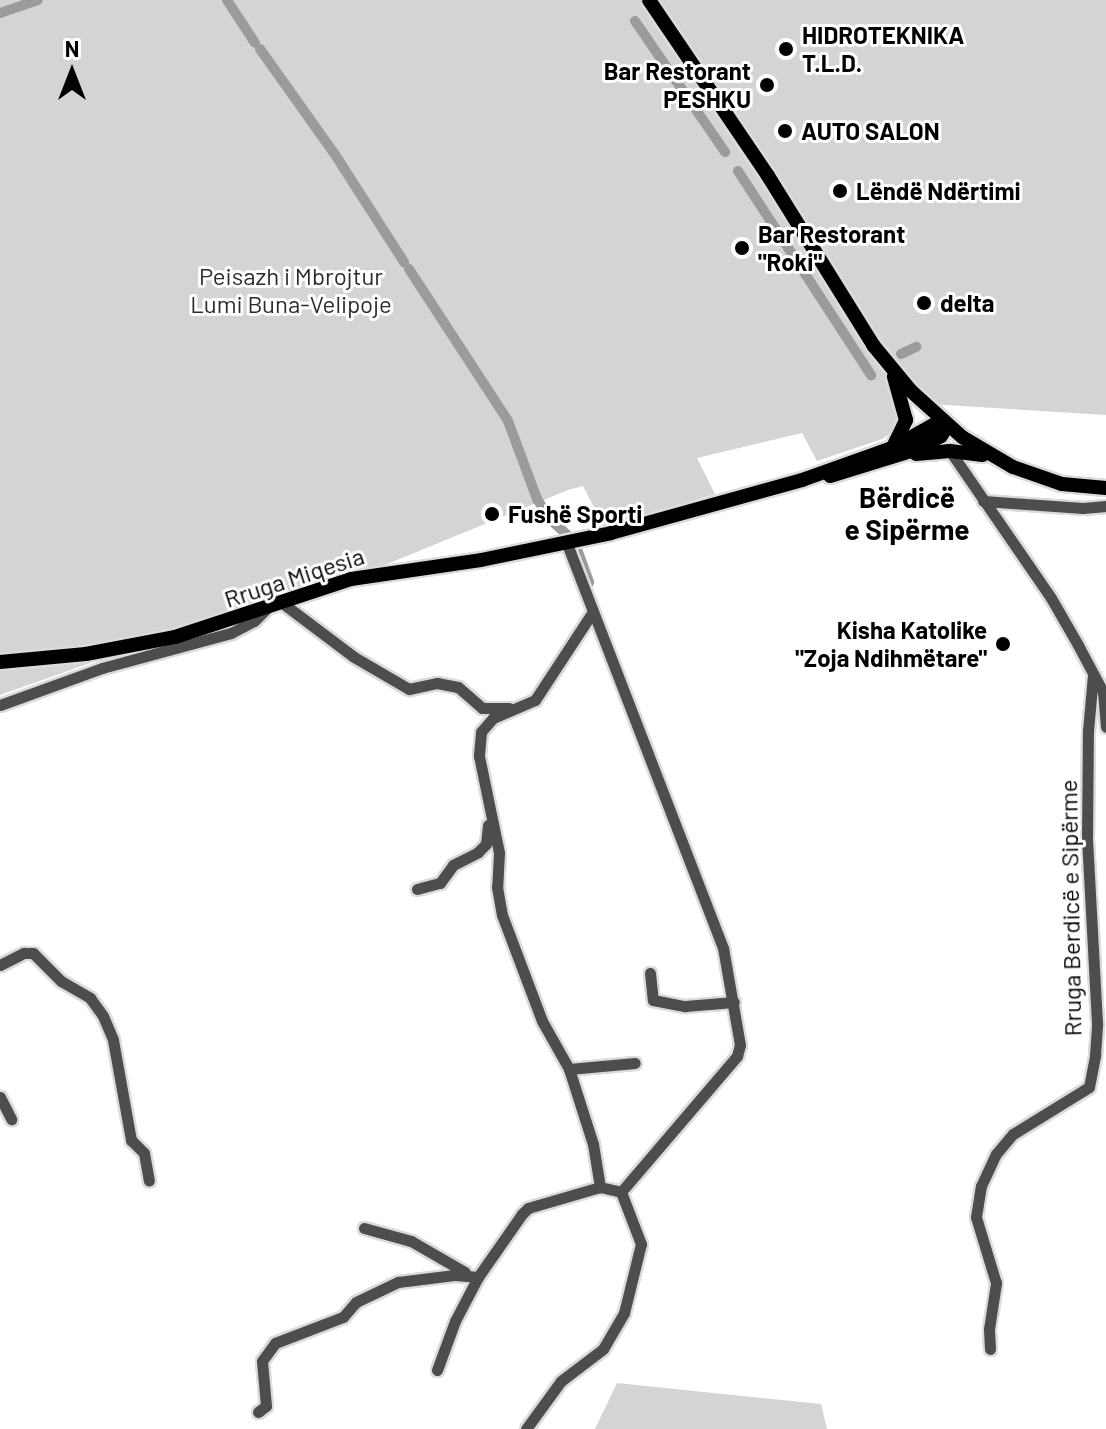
<!DOCTYPE html>
<html>
<head>
<meta charset="utf-8">
<style>
	body { margin:0 }
	#map { position:relative; width:1106px; height:1429px; overflow:hidden; background:#fff; font-family:Barlow,sans-serif }
	div>[style] { position:absolute }
	[style*='--x'] { left:calc(var(--x)*1px); top:calc(var(--y)*1px); width:calc(var(--w)*1px); rotate:calc(var(--a)*1deg) }
	.green>* { inset:0; background:#d4d4d4 }
	.canal>* { height:10px; margin:-5px; padding:0 5px; transform-origin:5px; border-radius:5px; background:#9b9b9b }
	.roads { filter:drop-shadow(2px 0 #dbdbdb) drop-shadow(-2px 0 #dbdbdb) drop-shadow(0 2px #dbdbdb) drop-shadow(0 -2px #dbdbdb) }
	.minor>* { height:11px; margin:-5.5px; padding:0 5.5px; transform-origin:5.5px; border-radius:5.5px; background:#4d4d4d }
	.major>* { height:14px; margin:-7px; padding:0 7px; transform-origin:7px; border-radius:7px; background:#000 }
	.dots>* { width:22px; height:22px; translate:-50% -50%; box-sizing:border-box; border:4px solid #fff; border-radius:50% }
	span { translate:-50% -50%; white-space:nowrap; text-align:center; line-height:1.15; -webkit-text-stroke:6px #fff; paint-order:stroke }
	.poi-label { font-size:24px; color:#000; font-weight:700 }
	.left { translate:0 -50%; text-align:left }
	.right { translate:-100% -50%; text-align:right }
	.park-label { font-size:24px; color:#2b2b2b }
	.street-label { font-size:24px; color:#000 }
	.quarter-label { font-size:28px; color:#000; font-weight:700 }
	.north { position:absolute; left:32px; top:32px; width:80px; height:80px; -webkit-text-stroke:6px #fff; paint-order:stroke; rotate:0deg; font-size:22px; font-weight:700; line-height:32px; text-align:center; color:#000 }
	.north::after { content:''; display:block; margin:auto; width:28px; height:36px; background:#000; clip-path:polygon(50% 0,100% 100%,50% 72%,0 100%) }
</style>
</head>
<body>
<div id="map">
	<div class="green">
		<div style="clip-path:polygon(0 0,1106px 0,1106px 415px,914px 403px,894px 408px,898px 420px,894px 431px,882px 439px,817px 461px,802px 433px,697px 458px,715px 494px,604px 527px,583px 486px,568px 490px,348px 580px,206px 622px,0 695px)"></div>
		<div style="clip-path:polygon(617px 1383px,821px 1404px,827px 1429px,595px 1429px)"></div>
	</div>
	<div class="canal">
		<div style="--x:227;--y:0;--w:51;--a:56.9"></div>
		<div style="--x:0;--y:13;--w:40;--a:-18.9"></div>
		<div style="--x:635;--y:21;--w:159;--a:55.5"></div>
		<div style="--x:260;--y:49;--w:128;--a:54.6"></div>
		<div style="--x:334;--y:153;--w:130;--a:57.3"></div>
		<div style="--x:738;--y:171;--w:244;--a:56.9"></div>
		<div style="--x:409;--y:269;--w:181;--a:56.9"></div>
		<div style="--x:508;--y:421;--w:83;--a:69.6"></div>
		<div style="--x:537;--y:499;--w:24;--a:57"></div>
		<div style="--x:550;--y:519;--w:33;--a:43"></div>
		<div style="--x:574;--y:541;--w:44;--a:69.9"></div>
		<div style="--x:901;--y:354;--w:17;--a:-25"></div>
	</div>
	<div class="roads">
		<div class="minor">
			<div style="--x:950;--y:451;--w:178;--a:55.5"></div>
			<div style="--x:1051;--y:598;--w:54;--a:60.1"></div>
			<div style="--x:1078;--y:645;--w:53;--a:62"></div>
			<div style="--x:1103;--y:692;--w:35;--a:85"></div>
			<div style="--x:983;--y:501;--w:100;--a:4"></div>
			<div style="--x:1083;--y:508;--w:23;--a:-5"></div>
			<div style="--x:281;--y:602;--w:91;--a:37"></div>
			<div style="--x:354;--y:657;--w:64;--a:30.2"></div>
			<div style="--x:409;--y:689;--w:29;--a:-12"></div>
			<div style="--x:437;--y:683;--w:21;--a:11"></div>
			<div style="--x:458;--y:687;--w:32;--a:41"></div>
			<div style="--x:482;--y:708;--w:27;--a:0"></div>
			<div style="--x:592;--y:613;--w:104;--a:123.2"></div>
			<div style="--x:535;--y:700;--w:46;--a:156.8"></div>
			<div style="--x:493;--y:718;--w:18;--a:131"></div>
			<div style="--x:481;--y:732;--w:24;--a:95"></div>
			<div style="--x:479;--y:756;--w:99;--a:78.3"></div>
			<div style="--x:499;--y:853;--w:34;--a:93"></div>
			<div style="--x:497;--y:887;--w:28;--a:80"></div>
			<div style="--x:502;--y:915;--w:113;--a:69.3"></div>
			<div style="--x:542;--y:1021;--w:55;--a:60.6"></div>
			<div style="--x:569;--y:1069;--w:79;--a:72.3"></div>
			<div style="--x:593;--y:1144;--w:44;--a:80.8"></div>
			<div style="--x:0;--y:705;--w:109;--a:-19.9"></div>
			<div style="--x:102;--y:668;--w:134;--a:-15.2"></div>
			<div style="--x:231;--y:633;--w:26;--a:-28"></div>
			<div style="--x:254;--y:621;--w:18;--a:-45"></div>
			<div style="--x:417;--y:889;--w:24;--a:-15"></div>
			<div style="--x:440;--y:883;--w:22;--a:-54"></div>
			<div style="--x:453;--y:865;--w:28;--a:-27"></div>
			<div style="--x:478;--y:852;--w:11;--a:-45"></div>
			<div style="--x:486;--y:844;--w:19;--a:-84"></div>
			<div style="--x:0;--y:965;--w:27;--a:-27"></div>
			<div style="--x:24;--y:953;--w:9;--a:0"></div>
			<div style="--x:33;--y:953;--w:40;--a:45"></div>
			<div style="--x:61;--y:981;--w:34;--a:30"></div>
			<div style="--x:90;--y:998;--w:22;--a:54"></div>
			<div style="--x:103;--y:1016;--w:26;--a:67"></div>
			<div style="--x:113;--y:1040;--w:102;--a:79.8"></div>
			<div style="--x:131;--y:1140;--w:18;--a:45"></div>
			<div style="--x:144;--y:1153;--w:28;--a:80"></div>
			<div style="--x:650;--y:973;--w:27;--a:84"></div>
			<div style="--x:653;--y:1000;--w:33;--a:11"></div>
			<div style="--x:685;--y:1006;--w:49;--a:-4.7"></div>
			<div style="--x:569;--y:1069;--w:66;--a:-5.2"></div>
			<div style="--x:0;--y:1097;--w:25;--a:63"></div>
			<div style="--x:364;--y:1228;--w:49;--a:15.5"></div>
			<div style="--x:411;--y:1241;--w:62;--a:29.9"></div>
			<div style="--x:990;--y:1349;--w:20;--a:-93"></div>
			<div style="--x:989;--y:1329;--w:47;--a:-81.3"></div>
			<div style="--x:996;--y:1283;--w:69;--a:-106.9"></div>
			<div style="--x:976;--y:1217;--w:31;--a:-81"></div>
			<div style="--x:981;--y:1186;--w:35;--a:-65"></div>
			<div style="--x:996;--y:1154;--w:26;--a:-50"></div>
			<div style="--x:1013;--y:1134;--w:89;--a:-31.7"></div>
			<div style="--x:1089;--y:1087;--w:33;--a:-79"></div>
			<div style="--x:1095;--y:1055;--w:32;--a:-86"></div>
			<div style="--x:1097;--y:1023;--w:183;--a:-93.1"></div>
			<div style="--x:1087;--y:840;--w:109;--a:-89.5"></div>
			<div style="--x:1088;--y:731;--w:56;--a:-84.9"></div>
			<div style="--x:437;--y:1370;--w:52;--a:-69.8"></div>
			<div style="--x:455;--y:1321;--w:50;--a:-62.4"></div>
			<div style="--x:478;--y:1277;--w:77;--a:-55.1"></div>
			<div style="--x:522;--y:1214;--w:8;--a:-45"></div>
			<div style="--x:528;--y:1208;--w:75;--a:-16.3"></div>
			<div style="--x:600;--y:1187;--w:22;--a:13"></div>
			<div style="--x:621;--y:1192;--w:179;--a:-49.5"></div>
			<div style="--x:737;--y:1056;--w:11;--a:-75"></div>
			<div style="--x:740;--y:1045;--w:98;--a:-99.9"></div>
			<div style="--x:723;--y:948;--w:433;--a:-111.1"></div>
			<div style="--x:258;--y:1412;--w:10;--a:-37"></div>
			<div style="--x:266;--y:1406;--w:45;--a:-95.1"></div>
			<div style="--x:262;--y:1361;--w:22;--a:-54"></div>
			<div style="--x:275;--y:1343;--w:73;--a:-20.9"></div>
			<div style="--x:343;--y:1317;--w:20;--a:-49"></div>
			<div style="--x:356;--y:1302;--w:47;--a:-25.5"></div>
			<div style="--x:398;--y:1282;--w:57;--a:-7"></div>
			<div style="--x:455;--y:1275;--w:23;--a:5"></div>
			<div style="--x:526;--y:1429;--w:59;--a:-53.9"></div>
			<div style="--x:561;--y:1381;--w:53;--a:-37.3"></div>
			<div style="--x:603;--y:1349;--w:42;--a:-59.7"></div>
			<div style="--x:624;--y:1313;--w:71;--a:-76.2"></div>
			<div style="--x:641;--y:1244;--w:56;--a:-111"></div>
		</div>
		<div class="major">
			<div style="--x:649;--y:0;--w:212;--a:55.9"></div>
			<div style="--x:768;--y:176;--w:199;--a:58.1"></div>
			<div style="--x:873;--y:345;--w:60;--a:50.4"></div>
			<div style="--x:911;--y:391;--w:69;--a:42"></div>
			<div style="--x:962;--y:437;--w:59;--a:30.5"></div>
			<div style="--x:1013;--y:467;--w:52;--a:19.1"></div>
			<div style="--x:1062;--y:484;--w:44;--a:5.2"></div>
			<div style="--x:893;--y:447;--w:30;--a:-64"></div>
			<div style="--x:906;--y:420;--w:45;--a:-105.6"></div>
			<div style="--x:916;--y:454;--w:34;--a:-5"></div>
			<div style="--x:950;--y:451;--w:33;--a:7"></div>
			<div style="--x:830;--y:476;--w:88;--a:-17.2"></div>
			<div style="--x:914;--y:450;--w:30;--a:-27"></div>
			<div style="--x:941;--y:436;--w:13;--a:-58"></div>
			<div style="--x:0;--y:662;--w:86;--a:-5.3"></div>
			<div style="--x:86;--y:654;--w:91;--a:-10.8"></div>
			<div style="--x:175;--y:637;--w:185;--a:-18.2"></div>
			<div style="--x:351;--y:579;--w:131;--a:-8.3"></div>
			<div style="--x:481;--y:560;--w:133;--a:-11.7"></div>
			<div style="--x:611;--y:533;--w:198;--a:-15.5"></div>
			<div style="--x:802;--y:480;--w:96;--a:-19.6"></div>
			<div style="--x:892;--y:448;--w:57;--a:-29.2"></div>
		</div>
	</div>
	<div class="dots">
		<div style="left:786px;top:49px;background:#000"></div>
		<div style="left:767px;top:85px;background:#000"></div>
		<div style="left:785px;top:131px;background:#000"></div>
		<div style="left:840px;top:191px;background:#000"></div>
		<div style="left:742px;top:248px;background:#000"></div>
		<div style="left:924px;top:303px;background:#000"></div>
		<div style="left:492px;top:514px;background:#000"></div>
		<div style="left:1003px;top:644px;background:#000"></div>
	</div>
	<div class="poi-label">
		<span class="left" style="left:802px;top:49px">HIDROTEKNIKA<br>T.L.D.</span>
		<span class="right" style="left:751px;top:85px">Bar Restorant<br>PESHKU</span>
		<span class="left" style="left:801px;top:131px">AUTO SALON</span>
		<span class="left" style="left:856px;top:191px">Lëndë Ndërtimi</span>
		<span class="left" style="left:758px;top:248px">Bar Restorant<br>"Roki"</span>
		<span class="left" style="left:940px;top:303px">delta</span>
		<span class="left" style="left:508px;top:514px">Fushë Sporti</span>
		<span class="right" style="left:987px;top:644px">Kisha Katolike<br>"Zoja Ndihmëtare"</span>
	</div>
	<div class="park-label">
		<span style="left:291px;top:290px">Peisazh i Mbrojtur<br>Lumi Buna-Velipoje</span>
	</div>
	<div class="street-label">
		<span style="left:294px;top:577px;rotate:-18deg">Rruga Miqesia</span>
		<span style="left:1070px;top:908px;rotate:-91deg">Rruga Berdicë e Sipërme</span>
	</div>
	<div class="quarter-label">
		<span style="left:907px;top:513px">Bërdicë<br>e Sipërme</span>
	</div>
	<div class="north">N</div>
</div>
</body>
</html>
